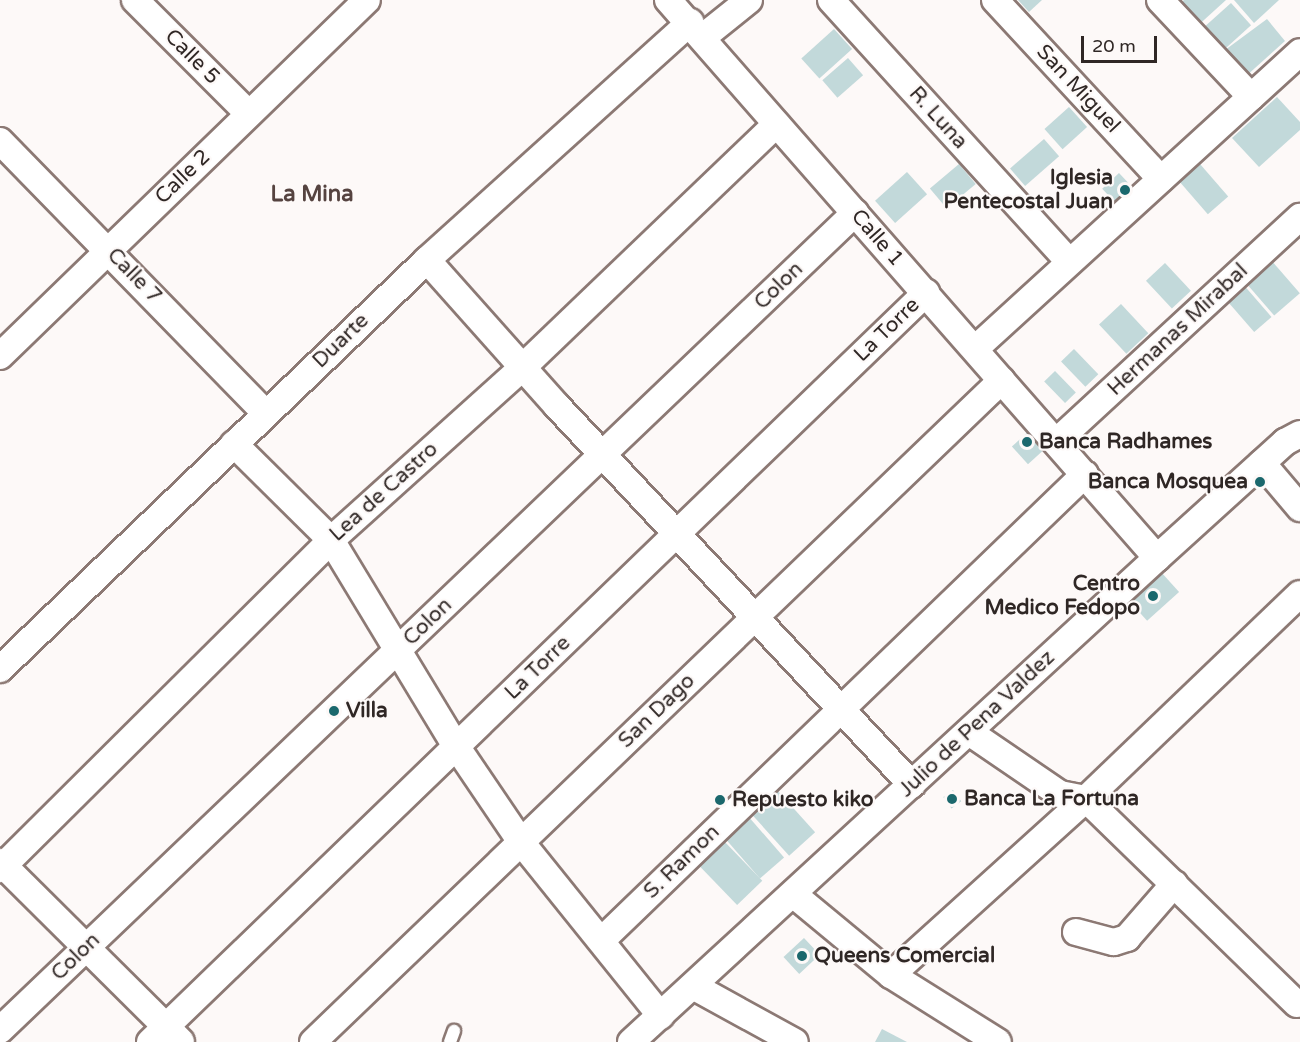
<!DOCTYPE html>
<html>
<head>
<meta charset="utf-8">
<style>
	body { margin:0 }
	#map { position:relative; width:1300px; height:1042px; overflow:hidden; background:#fdf9f8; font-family:"Varela Round",sans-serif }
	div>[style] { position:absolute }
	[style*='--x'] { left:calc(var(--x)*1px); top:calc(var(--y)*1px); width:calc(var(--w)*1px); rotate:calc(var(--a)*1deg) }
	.building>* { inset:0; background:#c2d9da; transform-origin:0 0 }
	.roads { filter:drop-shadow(2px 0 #8c7974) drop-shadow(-2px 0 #8c7974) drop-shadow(0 2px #8c7974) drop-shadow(0 -2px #8c7974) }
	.lane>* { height:12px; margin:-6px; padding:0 6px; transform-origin:6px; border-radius:6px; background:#fff }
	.street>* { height:26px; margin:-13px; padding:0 13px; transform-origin:13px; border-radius:13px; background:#fff }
	.dots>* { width:16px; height:16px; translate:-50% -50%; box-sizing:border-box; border:3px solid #fdf9f8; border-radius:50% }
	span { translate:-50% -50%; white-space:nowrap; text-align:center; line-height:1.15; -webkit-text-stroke:4.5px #fdf9f8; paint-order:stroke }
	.street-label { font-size:21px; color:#2f2725 }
	.poi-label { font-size:21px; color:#2f2725; font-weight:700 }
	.right { translate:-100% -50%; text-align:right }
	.left { translate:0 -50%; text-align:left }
	.neighbourhood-label { font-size:22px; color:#554340; font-weight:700 }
	.scale { position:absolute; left:1081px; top:36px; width:76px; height:27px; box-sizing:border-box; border:3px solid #2f2725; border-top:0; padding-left:8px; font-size:18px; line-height:21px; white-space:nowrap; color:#2f2725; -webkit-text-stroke:4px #fdf9f8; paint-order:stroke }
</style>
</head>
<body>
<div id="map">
	<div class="building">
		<div style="clip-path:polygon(1018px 0,1042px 0,1029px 12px)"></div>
		<div style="clip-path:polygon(1184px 0,1226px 0,1193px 30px,1174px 9px)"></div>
		<div style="clip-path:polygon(1234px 0,1279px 0,1254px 23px)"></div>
		<div style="left:1231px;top:3px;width:30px;height:45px;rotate:48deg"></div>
		<div style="clip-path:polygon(1267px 19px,1285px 41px,1245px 77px,1221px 53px)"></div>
		<div style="left:834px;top:29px;width:27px;height:44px;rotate:48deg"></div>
		<div style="left:848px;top:58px;width:23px;height:34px;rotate:49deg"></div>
		<div style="clip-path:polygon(1277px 97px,1300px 122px,1300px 130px,1259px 167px,1232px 138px)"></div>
		<div style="left:1069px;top:107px;width:27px;height:33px;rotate:48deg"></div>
		<div style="left:1044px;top:139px;width:23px;height:45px;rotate:49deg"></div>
		<div style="left:959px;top:164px;width:26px;height:38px;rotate:50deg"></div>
		<div style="left:1200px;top:164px;width:43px;height:27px;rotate:49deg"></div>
		<div style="left:907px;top:172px;width:30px;height:43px;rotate:48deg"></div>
		<div style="left:1119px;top:173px;width:22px;height:23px;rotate:47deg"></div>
		<div style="left:1271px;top:260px;width:44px;height:34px;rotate:49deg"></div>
		<div style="left:1165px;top:263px;width:38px;height:26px;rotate:47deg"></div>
		<div style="left:1242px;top:283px;width:45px;height:23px;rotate:49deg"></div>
		<div style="left:1121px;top:304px;width:40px;height:30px;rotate:47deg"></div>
		<div style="left:1074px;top:349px;width:35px;height:18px;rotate:46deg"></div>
		<div style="left:1055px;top:371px;width:30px;height:15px;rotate:46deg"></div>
		<div style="left:1029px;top:431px;width:24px;height:23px;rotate:48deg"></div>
		<div style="left:1161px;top:572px;width:27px;height:43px;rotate:48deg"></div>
		<div style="left:777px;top:790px;width:57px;height:35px;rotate:48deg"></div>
		<div style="left:953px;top:790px;width:14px;height:12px;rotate:54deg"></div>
		<div style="left:748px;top:816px;width:55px;height:32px;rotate:49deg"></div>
		<div style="left:722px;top:839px;width:58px;height:35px;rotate:46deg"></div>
		<div style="left:804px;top:938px;width:23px;height:28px;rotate:47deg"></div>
		<div style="clip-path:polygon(882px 1029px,907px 1042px,875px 1042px)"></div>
	</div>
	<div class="roads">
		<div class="lane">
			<div style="--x:450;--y:1042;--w:12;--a:-70"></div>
		</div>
		<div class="street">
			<div style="--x:135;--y:0;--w:161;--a:45"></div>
			<div style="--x:668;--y:0;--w:742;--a:48.77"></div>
			<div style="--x:831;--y:0;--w:354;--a:47.7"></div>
			<div style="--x:995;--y:0;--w:244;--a:47.2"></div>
			<div style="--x:1160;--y:0;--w:133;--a:46.8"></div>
			<div style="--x:703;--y:37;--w:59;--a:-38.8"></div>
			<div style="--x:0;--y:141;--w:380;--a:45.7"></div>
			<div style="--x:427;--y:260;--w:195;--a:48.3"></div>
			<div style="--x:557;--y:406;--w:519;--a:46.87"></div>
			<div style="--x:975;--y:349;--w:440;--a:-42.4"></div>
			<div style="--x:0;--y:356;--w:511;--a:-44.13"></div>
			<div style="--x:1056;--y:442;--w:332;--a:-42.7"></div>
			<div style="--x:234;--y:444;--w:136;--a:44.7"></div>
			<div style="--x:331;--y:540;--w:241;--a:58.8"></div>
			<div style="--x:456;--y:746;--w:116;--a:55.9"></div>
			<div style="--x:521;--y:842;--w:223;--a:51.2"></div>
			<div style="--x:1262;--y:463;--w:59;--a:49.8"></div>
			<div style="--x:0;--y:669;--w:591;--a:-43.77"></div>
			<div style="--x:427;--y:260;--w:355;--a:-42.1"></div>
			<div style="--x:969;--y:732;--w:110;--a:34.3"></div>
			<div style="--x:1060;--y:794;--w:26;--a:11"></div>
			<div style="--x:1086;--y:799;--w:294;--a:44.2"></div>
			<div style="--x:0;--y:862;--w:255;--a:44.8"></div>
			<div style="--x:0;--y:869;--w:467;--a:-44.8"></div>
			<div style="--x:331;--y:540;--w:258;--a:-42"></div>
			<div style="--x:523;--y:367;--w:351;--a:-43.8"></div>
			<div style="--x:793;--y:894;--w:127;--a:39.6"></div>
			<div style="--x:891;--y:975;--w:126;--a:32.1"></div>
			<div style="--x:1076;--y:932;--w:39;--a:15"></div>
			<div style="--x:1114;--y:942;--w:14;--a:-17"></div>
			<div style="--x:1127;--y:938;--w:72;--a:-49"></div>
			<div style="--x:602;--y:940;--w:671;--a:-43.97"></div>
			<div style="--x:891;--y:975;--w:263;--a:-42.1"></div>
			<div style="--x:1086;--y:799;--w:296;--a:-43.8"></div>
			<div style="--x:693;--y:986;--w:116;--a:28.8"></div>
			<div style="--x:0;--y:1030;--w:1183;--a:-43.7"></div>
			<div style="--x:150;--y:1042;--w:1079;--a:-43.99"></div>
			<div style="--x:313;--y:1042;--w:955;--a:-43.86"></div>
			<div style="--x:631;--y:1042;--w:715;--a:-42.62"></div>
			<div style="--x:1157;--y:558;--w:173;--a:-42.2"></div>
			<div style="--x:1285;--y:442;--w:17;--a:-28"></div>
		</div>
	</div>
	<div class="dots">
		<div style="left:1125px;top:190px;background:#1b686d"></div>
		<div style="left:1027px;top:442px;background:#1b686d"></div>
		<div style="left:1260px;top:482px;background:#1b686d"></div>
		<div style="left:1153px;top:596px;background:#1b686d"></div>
		<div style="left:334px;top:711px;background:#1b686d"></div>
		<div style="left:952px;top:799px;background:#1b686d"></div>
		<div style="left:720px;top:800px;background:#1b686d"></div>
		<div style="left:802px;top:956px;background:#1b686d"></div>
	</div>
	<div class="street-label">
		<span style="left:192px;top:57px;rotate:45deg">Calle 5</span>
		<span style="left:1078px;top:89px;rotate:47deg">San Miguel</span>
		<span style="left:938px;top:118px;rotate:48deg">R. Luna</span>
		<span style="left:183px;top:177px;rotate:-44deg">Calle 2</span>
		<span style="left:877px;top:238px;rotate:49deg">Calle 1</span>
		<span style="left:134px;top:276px;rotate:46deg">Calle 7</span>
		<span style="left:779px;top:286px;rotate:-44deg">Colon</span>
		<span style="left:887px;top:330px;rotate:-44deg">La Torre</span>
		<span style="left:1178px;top:330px;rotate:-43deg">Hermanas Mirabal</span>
		<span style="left:341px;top:341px;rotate:-44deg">Duarte</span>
		<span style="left:384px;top:492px;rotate:-42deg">Lea de Castro</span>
		<span style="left:428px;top:622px;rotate:-44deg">Colon</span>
		<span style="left:538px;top:668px;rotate:-44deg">La Torre</span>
		<span style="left:657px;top:711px;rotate:-44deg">San Dago</span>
		<span style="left:977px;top:724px;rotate:-43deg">Julio de Pena Valdez</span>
		<span style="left:682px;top:862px;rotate:-44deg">S. Ramon</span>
		<span style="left:76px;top:957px;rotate:-44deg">Colon</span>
	</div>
	<div class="poi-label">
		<span class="right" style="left:1113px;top:190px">Iglesia<br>Pentecostal Juan</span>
		<span class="left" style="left:1039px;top:442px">Banca Radhames</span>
		<span class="right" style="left:1248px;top:482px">Banca Mosquea</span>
		<span class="right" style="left:1140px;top:596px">Centro<br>Medico Fedopo</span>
		<span class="left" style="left:346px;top:711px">Villa</span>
		<span class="left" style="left:964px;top:799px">Banca La Fortuna</span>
		<span class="left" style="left:732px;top:800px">Repuesto kiko</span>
		<span class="left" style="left:814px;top:956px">Queens Comercial</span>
	</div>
	<div class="neighbourhood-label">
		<span style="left:312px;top:195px">La Mina</span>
	</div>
	<div class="scale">20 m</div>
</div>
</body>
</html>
